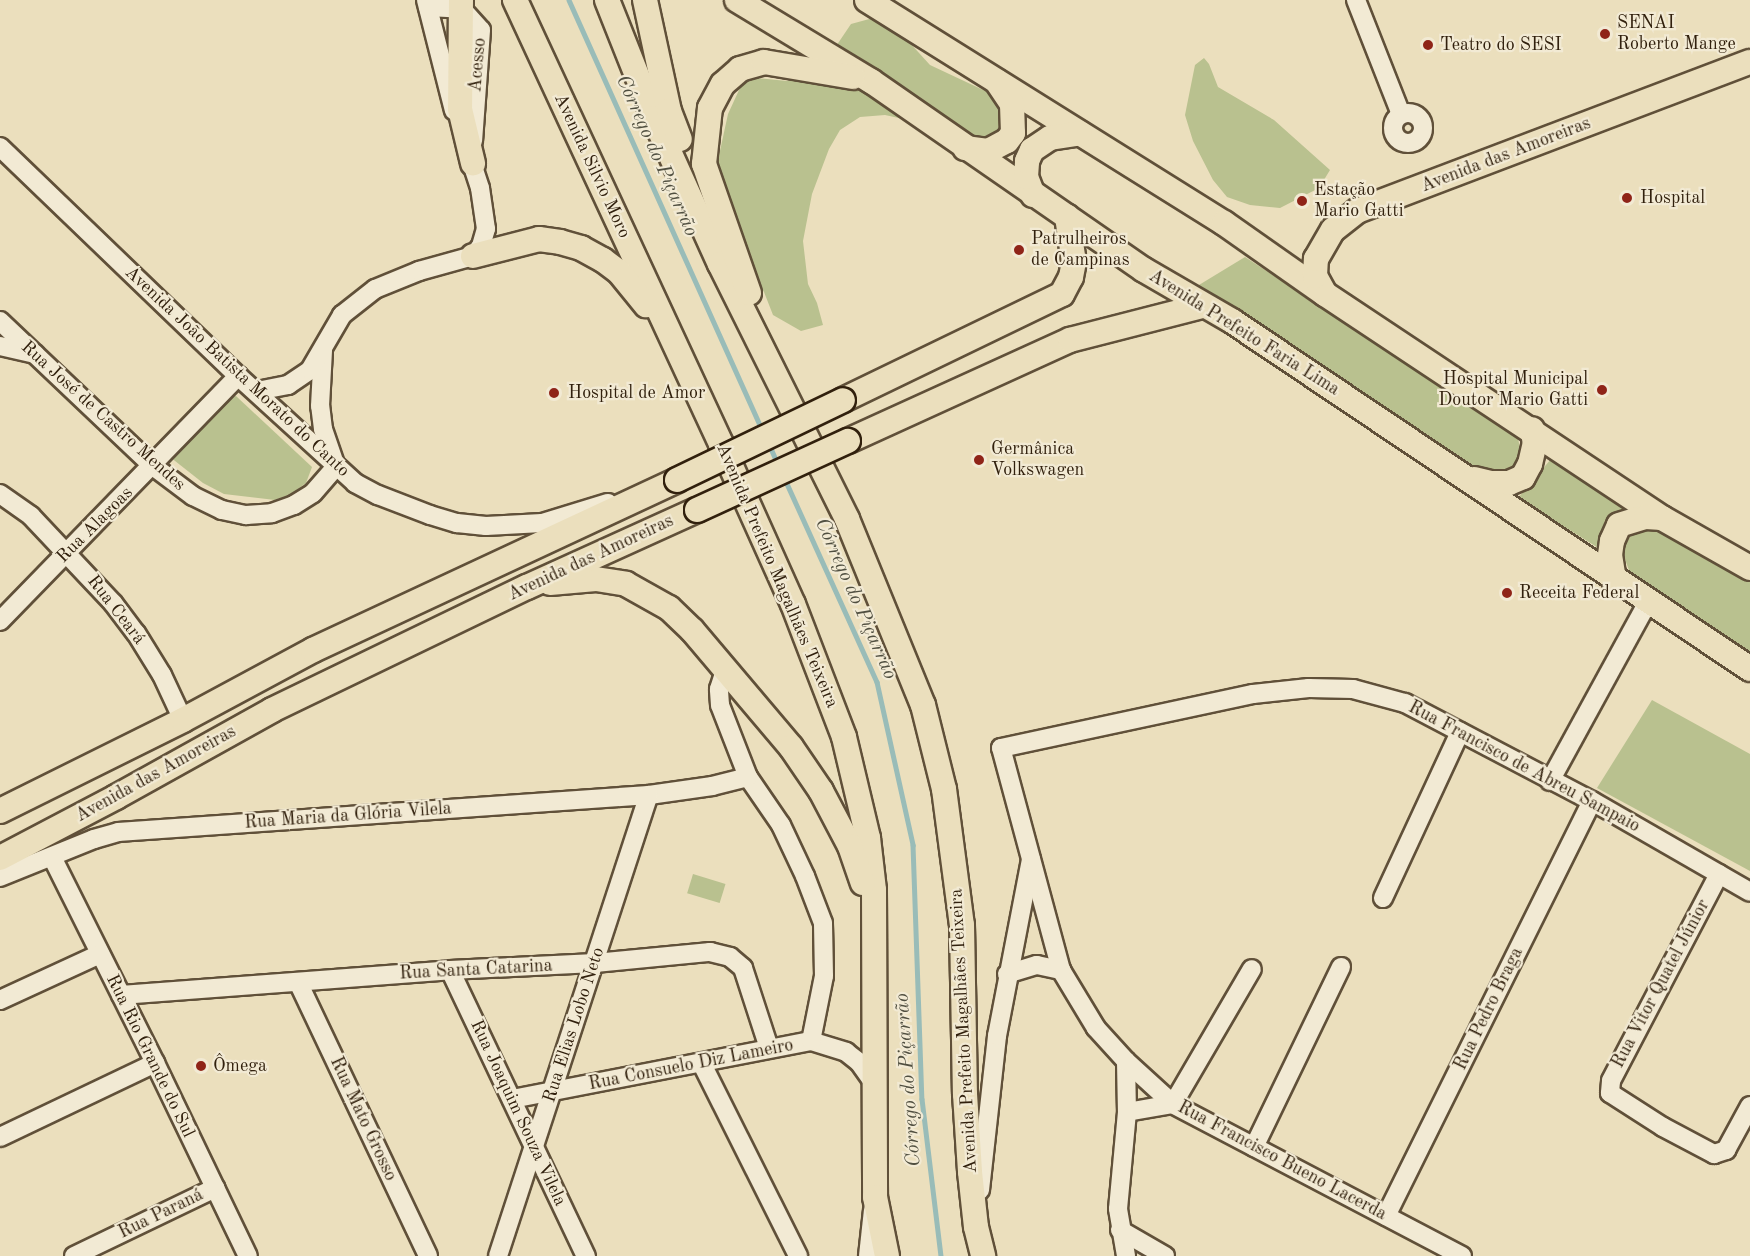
<!DOCTYPE html>
<html>
<head>
<meta charset="utf-8">
<style>
	body { margin:0 }
	#map { position:relative; width:1750px; height:1256px; overflow:hidden; background:#ebdfbd; font-family:"Old Standard TT",serif }
	div>[style] { position:absolute }
	[style*='--x'] { left:calc(var(--x)*1px); top:calc(var(--y)*1px); width:calc(var(--w)*1px); rotate:calc(var(--a)*1deg) }
	.green>* { inset:0; background:#b9c18f; transform-origin:0 0 }
	.stream>* { height:4.5px; margin:-2.25px; padding:0 2.25px; transform-origin:2.25px; border-radius:2.25px; background:#99bcb8 }
	.roads { filter:drop-shadow(2px 0 #605039) drop-shadow(-2px 0 #605039) drop-shadow(0 2px #605039) drop-shadow(0 -2px #605039) }
	.minor>* { height:18px; margin:-9px; padding:0 9px; transform-origin:9px; border-radius:9px; background:#f2ead4 }
	.minor>.ring { margin:-9px; padding:0; box-sizing:content-box; background:none; border:18px solid #f2ead4; border-radius:50% }
	.major>* { height:24px; margin:-12px; padding:0 12px; transform-origin:12px; border-radius:12px; background:#ebdfbd }
	.bridges { filter:drop-shadow(2px 0 #31200d) drop-shadow(-2px 0 #31200d) drop-shadow(0 2px #31200d) drop-shadow(0 -2px #31200d) }
	.major-bridge>* { height:24px; margin:-12px; padding:0 12px; transform-origin:12px; border-radius:12px; background:#ebdfbd }
	.dots>* { width:16px; height:16px; translate:-50% -50%; box-sizing:border-box; border:3px solid #f2ead4; border-radius:50% }
	span { translate:-50% -50%; white-space:nowrap; text-align:center; line-height:1.15; -webkit-text-stroke:4.5px #f2ead4; paint-order:stroke }
	.poi-label { font-size:18px; color:#31200d }
	.left { translate:0 -50%; text-align:left }
	.right { translate:-100% -50%; text-align:right }
	.street-label { font-size:18px; color:#31200d }
	.water-label { font-size:20px; color:#504f40; font-style:italic }
</style>
</head>
<body>
<div id="map">
	<div class="green">
		<div style="clip-path:polygon(873px 18px,899px 31px,930px 65px,1013px 104px,1014px 149px,931px 125px,885px 115px,860px 117px,840px 130px,829px 149px,812px 194px,803px 241px,808px 284px,817px 303px,823px 325px,801px 331px,773px 315px,764px 292px,714px 215px,718px 160px,728px 114px,745px 77px,787px 81px,809px 75px,826px 61px,851px 24px)"></div>
		<div style="clip-path:polygon(1204px 58px,1209px 64px,1218px 87px,1274px 120px,1330px 170px,1319px 188px,1280px 208px,1250px 205px,1227px 197px,1213px 180px,1193px 141px,1185px 115px,1195px 65px)"></div>
		<div style="clip-path:polygon(1245px 257px,1517px 434px,1521px 452px,1515px 467px,1501px 474px,1474px 470px,1194px 288px)"></div>
		<div style="clip-path:polygon(236px 396px,312px 467px,306px 483px,291px 494px,275px 500px,224px 494px,203px 483px,170px 457px,223px 399px)"></div>
		<div style="clip-path:polygon(1551px 459px,1628px 506px,1605px 520px,1600px 549px,1518px 498px)"></div>
		<div style="clip-path:polygon(1665px 528px,1750px 579px,1750px 656px,1631px 576px,1620px 545px,1637px 530px)"></div>
		<div style="clip-path:polygon(1652px 700px,1750px 754px,1750px 871px,1597px 788px)"></div>
		<div style="left:693px;top:874px;width:34px;height:20px;rotate:17deg"></div>
	</div>
	<div class="stream">
		<div style="--x:569;--y:0;--w:473;--a:65.8"></div>
		<div style="--x:769;--y:444;--w:22;--a:66"></div>
		<div style="--x:784;--y:477;--w:225;--a:65.6"></div>
		<div style="--x:877;--y:682;--w:167;--a:77.5"></div>
		<div style="--x:913;--y:845;--w:254;--a:88"></div>
		<div style="--x:922;--y:1099;--w:158;--a:83.1"></div>
	</div>
	<div class="roads">
		<div class="minor">
			<div style="--x:426;--y:0;--w:114;--a:75.8"></div>
			<div style="--x:1356;--y:0;--w:123;--a:68.5"></div>
			<div style="--x:428;--y:7;--w:34;--a:3"></div>
			<div style="--x:462;--y:9;--w:28;--a:48"></div>
			<div style="--x:481;--y:30;--w:111;--a:94.1"></div>
			<div class="ring" style="left:1393px;top:113px;width:12px;height:12px"></div>
			<div style="--x:0;--y:147;--w:330;--a:43.9"></div>
			<div style="--x:238;--y:376;--w:159;--a:42.4"></div>
			<div style="--x:355;--y:483;--w:26;--a:28"></div>
			<div style="--x:378;--y:495;--w:56;--a:21"></div>
			<div style="--x:430;--y:515;--w:28;--a:17"></div>
			<div style="--x:457;--y:523;--w:29;--a:6"></div>
			<div style="--x:486;--y:526;--w:56;--a:-3.1"></div>
			<div style="--x:542;--y:523;--w:69;--a:-16.9"></div>
			<div style="--x:0;--y:321;--w:211;--a:43.5"></div>
			<div style="--x:153;--y:466;--w:50;--a:36.9"></div>
			<div style="--x:193;--y:496;--w:32;--a:26"></div>
			<div style="--x:222;--y:510;--w:25;--a:12"></div>
			<div style="--x:246;--y:515;--w:26;--a:-4"></div>
			<div style="--x:272;--y:513;--w:23;--a:-20"></div>
			<div style="--x:294;--y:505;--w:22;--a:-32"></div>
			<div style="--x:313;--y:493;--w:35;--a:-49"></div>
			<div style="--x:336;--y:467;--w:40;--a:-108.9"></div>
			<div style="--x:323;--y:429;--w:23;--a:-97"></div>
			<div style="--x:320;--y:406;--w:56;--a:-86.9"></div>
			<div style="--x:0;--y:346;--w:36;--a:13"></div>
			<div style="--x:257;--y:391;--w:32;--a:-11"></div>
			<div style="--x:288;--y:385;--w:27;--a:-34"></div>
			<div style="--x:310;--y:370;--w:64;--a:-59.8"></div>
			<div style="--x:342;--y:315;--w:42;--a:-38.2"></div>
			<div style="--x:375;--y:289;--w:48;--a:-22.2"></div>
			<div style="--x:419;--y:271;--w:56;--a:-15.5"></div>
			<div style="--x:473;--y:256;--w:13;--a:-51"></div>
			<div style="--x:481;--y:246;--w:18;--a:-74"></div>
			<div style="--x:486;--y:229;--w:41;--a:-98.3"></div>
			<div style="--x:480;--y:188;--w:39;--a:-108"></div>
			<div style="--x:0;--y:494;--w:38;--a:35"></div>
			<div style="--x:31;--y:516;--w:120;--a:46.7"></div>
			<div style="--x:113;--y:603;--w:38;--a:53"></div>
			<div style="--x:136;--y:633;--w:49;--a:58.2"></div>
			<div style="--x:162;--y:675;--w:50;--a:65"></div>
			<div style="--x:0;--y:621;--w:342;--a:-45.8"></div>
			<div style="--x:1550;--y:781;--w:204;--a:-61.3"></div>
			<div style="--x:52;--y:857;--w:230;--a:63.4"></div>
			<div style="--x:155;--y:1063;--w:214;--a:64.3"></div>
			<div style="--x:1719;--y:874;--w:233;--a:117.6"></div>
			<div style="--x:1611;--y:1081;--w:12;--a:95"></div>
			<div style="--x:1610;--y:1093;--w:63;--a:32.7"></div>
			<div style="--x:1663;--y:1127;--w:58;--a:27.9"></div>
			<div style="--x:1714;--y:1154;--w:13;--a:-18"></div>
			<div style="--x:1726;--y:1150;--w:50;--a:-61.4"></div>
			<div style="--x:0;--y:877;--w:101;--a:-22"></div>
			<div style="--x:94;--y:839;--w:25;--a:-16"></div>
			<div style="--x:118;--y:832;--w:532;--a:-3.99"></div>
			<div style="--x:649;--y:795;--w:64;--a:-8.1"></div>
			<div style="--x:712;--y:786;--w:37;--a:-14"></div>
			<div style="--x:1383;--y:898;--w:183;--a:-65.1"></div>
			<div style="--x:450;--y:970;--w:317;--a:64.6"></div>
			<div style="--x:1007;--y:974;--w:31;--a:-17"></div>
			<div style="--x:1037;--y:965;--w:25;--a:12"></div>
			<div style="--x:298;--y:982;--w:303;--a:64.6"></div>
			<div style="--x:121;--y:995;--w:330;--a:-4.3"></div>
			<div style="--x:450;--y:970;--w:145;--a:-2.8"></div>
			<div style="--x:595;--y:963;--w:116;--a:-5.5"></div>
			<div style="--x:710;--y:952;--w:21;--a:14"></div>
			<div style="--x:730;--y:957;--w:17;--a:40"></div>
			<div style="--x:743;--y:968;--w:84;--a:72"></div>
			<div style="--x:0;--y:1000;--w:110;--a:-24.7"></div>
			<div style="--x:811;--y:1041;--w:37;--a:17"></div>
			<div style="--x:846;--y:1052;--w:16;--a:38"></div>
			<div style="--x:859;--y:1062;--w:24;--a:55"></div>
			<div style="--x:1126;--y:1061;--w:51;--a:88.9"></div>
			<div style="--x:1127;--y:1112;--w:97;--a:95.3"></div>
			<div style="--x:1118;--y:1209;--w:48;--a:80.3"></div>
			<div style="--x:702;--y:1064;--w:215;--a:63.4"></div>
			<div style="--x:512;--y:1099;--w:305;--a:-11"></div>
			<div style="--x:811;--y:1041;--w:66;--a:-78.7"></div>
			<div style="--x:824;--y:976;--w:53;--a:-91.1"></div>
			<div style="--x:823;--y:923;--w:50;--a:-111"></div>
			<div style="--x:805;--y:876;--w:56;--a:-115.2"></div>
			<div style="--x:781;--y:825;--w:58;--a:-124.5"></div>
			<div style="--x:748;--y:777;--w:77;--a:-111.3"></div>
			<div style="--x:720;--y:705;--w:16;--a:-94"></div>
			<div style="--x:719;--y:689;--w:19;--a:-72"></div>
			<div style="--x:1127;--y:1112;--w:47;--a:-9.9"></div>
			<div style="--x:1173;--y:1104;--w:156;--a:-59.7"></div>
			<div style="--x:0;--y:1137;--w:172;--a:-25.5"></div>
			<div style="--x:1254;--y:1147;--w:200;--a:-64.2"></div>
			<div style="--x:980;--y:1190;--w:155;--a:-83.7"></div>
			<div style="--x:997;--y:1036;--w:180;--a:-79.1"></div>
			<div style="--x:1386;--y:1216;--w:463;--a:-63.6"></div>
			<div style="--x:1120;--y:1230;--w:52;--a:30"></div>
			<div style="--x:74;--y:1256;--w:157;--a:-25.7"></div>
			<div style="--x:498;--y:1256;--w:485;--a:-71.9"></div>
			<div style="--x:868;--y:1256;--w:46;--a:-83.8"></div>
			<div style="--x:1462;--y:1256;--w:327;--a:-152.3"></div>
			<div style="--x:1173;--y:1104;--w:64;--a:-137.5"></div>
			<div style="--x:1126;--y:1061;--w:45;--a:-132.3"></div>
			<div style="--x:1096;--y:1028;--w:68;--a:-121.1"></div>
			<div style="--x:1061;--y:970;--w:230;--a:-105.1"></div>
			<div style="--x:1001;--y:748;--w:258;--a:-12.1"></div>
			<div style="--x:1253;--y:694;--w:56;--a:-6.1"></div>
			<div style="--x:1309;--y:688;--w:44;--a:1.3"></div>
			<div style="--x:1353;--y:689;--w:54;--a:15.1"></div>
			<div style="--x:1405;--y:703;--w:211;--a:27.7"></div>
			<div style="--x:1592;--y:801;--w:182;--a:29.9"></div>
		</div>
		<div class="major">
			<div style="--x:461;--y:0;--w:109;--a:90.5"></div>
			<div style="--x:460;--y:109;--w:56;--a:76.5"></div>
			<div style="--x:515;--y:0;--w:489;--a:65.1"></div>
			<div style="--x:721;--y:444;--w:175;--a:65.8"></div>
			<div style="--x:793;--y:604;--w:142;--a:69"></div>
			<div style="--x:844;--y:737;--w:104;--a:76.6"></div>
			<div style="--x:868;--y:838;--w:52;--a:83.4"></div>
			<div style="--x:874;--y:890;--w:307;--a:89.8"></div>
			<div style="--x:875;--y:1197;--w:60;--a:78.5"></div>
			<div style="--x:607;--y:0;--w:127;--a:68.3"></div>
			<div style="--x:654;--y:118;--w:160;--a:65.7"></div>
			<div style="--x:720;--y:264;--w:285;--a:63.5"></div>
			<div style="--x:847;--y:519;--w:201;--a:67.8"></div>
			<div style="--x:923;--y:705;--w:87;--a:76"></div>
			<div style="--x:944;--y:789;--w:137;--a:82.5"></div>
			<div style="--x:962;--y:925;--w:169;--a:89"></div>
			<div style="--x:965;--y:1094;--w:78;--a:86.3"></div>
			<div style="--x:970;--y:1172;--w:55;--a:83.8"></div>
			<div style="--x:976;--y:1227;--w:30;--a:76"></div>
			<div style="--x:645;--y:0;--w:114;--a:77.8"></div>
			<div style="--x:669;--y:111;--w:30;--a:69"></div>
			<div style="--x:737;--y:0;--w:157;--a:31.2"></div>
			<div style="--x:871;--y:81;--w:332;--a:34.7"></div>
			<div style="--x:1144;--y:270;--w:102;--a:30.1"></div>
			<div style="--x:1232;--y:321;--w:624;--a:33.89"></div>
			<div style="--x:867;--y:0;--w:421;--a:32"></div>
			<div style="--x:1224;--y:223;--w:123;--a:35.1"></div>
			<div style="--x:1325;--y:294;--w:405;--a:33.6"></div>
			<div style="--x:1662;--y:518;--w:101;--a:29.6"></div>
			<div style="--x:965;--y:148;--w:23;--a:7"></div>
			<div style="--x:988;--y:151;--w:21;--a:-28"></div>
			<div style="--x:1007;--y:141;--w:10;--a:-53"></div>
			<div style="--x:1013;--y:133;--w:29;--a:-92"></div>
			<div style="--x:1012;--y:104;--w:27;--a:-124"></div>
			<div style="--x:1033;--y:195;--w:19;--a:-111"></div>
			<div style="--x:1026;--y:177;--w:16;--a:-86"></div>
			<div style="--x:1027;--y:161;--w:12;--a:-66"></div>
			<div style="--x:1032;--y:150;--w:22;--a:-34"></div>
			<div style="--x:1050;--y:138;--w:30;--a:-9"></div>
			<div style="--x:473;--y:256;--w:68;--a:-14.4"></div>
			<div style="--x:539;--y:239;--w:21;--a:8"></div>
			<div style="--x:560;--y:242;--w:22;--a:16"></div>
			<div style="--x:581;--y:248;--w:25;--a:29"></div>
			<div style="--x:603;--y:260;--w:20;--a:37"></div>
			<div style="--x:619;--y:272;--w:43;--a:50.7"></div>
			<div style="--x:749;--y:293;--w:137;--a:-109.2"></div>
			<div style="--x:704;--y:164;--w:56;--a:-83.9"></div>
			<div style="--x:710;--y:108;--w:27;--a:-62"></div>
			<div style="--x:723;--y:84;--w:23;--a:-41"></div>
			<div style="--x:740;--y:69;--w:25;--a:-16"></div>
			<div style="--x:764;--y:62;--w:90;--a:9.6"></div>
			<div style="--x:1325;--y:294;--w:21;--a:-119"></div>
			<div style="--x:1315;--y:276;--w:17;--a:-87"></div>
			<div style="--x:1316;--y:259;--w:34;--a:-60"></div>
			<div style="--x:1333;--y:230;--w:31;--a:-38"></div>
			<div style="--x:1357;--y:211;--w:420;--a:-20.8"></div>
			<div style="--x:843;--y:400;--w:243;--a:-25.8"></div>
			<div style="--x:1062;--y:294;--w:19;--a:-62"></div>
			<div style="--x:1071;--y:277;--w:15;--a:-79"></div>
			<div style="--x:1074;--y:262;--w:46;--a:-98.8"></div>
			<div style="--x:848;--y:441;--w:244;--a:-24.5"></div>
			<div style="--x:1070;--y:340;--w:136;--a:-14.4"></div>
			<div style="--x:1474;--y:479;--w:17;--a:13"></div>
			<div style="--x:1491;--y:483;--w:18;--a:0"></div>
			<div style="--x:1509;--y:483;--w:15;--a:-23"></div>
			<div style="--x:1523;--y:477;--w:15;--a:-62"></div>
			<div style="--x:1530;--y:464;--w:22;--a:-77"></div>
			<div style="--x:1535;--y:443;--w:14;--a:-102"></div>
			<div style="--x:1614;--y:580;--w:25;--a:-99"></div>
			<div style="--x:1610;--y:555;--w:14;--a:-82"></div>
			<div style="--x:1612;--y:541;--w:17;--a:-66"></div>
			<div style="--x:1619;--y:525;--w:28;--a:-17"></div>
			<div style="--x:1646;--y:517;--w:16;--a:4"></div>
			<div style="--x:550;--y:583;--w:46;--a:-5"></div>
			<div style="--x:596;--y:579;--w:30;--a:9"></div>
			<div style="--x:626;--y:584;--w:49;--a:29.2"></div>
			<div style="--x:669;--y:608;--w:32;--a:44"></div>
			<div style="--x:692;--y:630;--w:153;--a:49.8"></div>
			<div style="--x:791;--y:747;--w:53;--a:55.7"></div>
			<div style="--x:821;--y:791;--w:62;--a:62.2"></div>
			<div style="--x:850;--y:846;--w:39;--a:71"></div>
			<div style="--x:0;--y:811;--w:204;--a:-26.4"></div>
			<div style="--x:183;--y:720;--w:148;--a:-28.3"></div>
			<div style="--x:313;--y:650;--w:402;--a:-25"></div>
			<div style="--x:0;--y:858;--w:131;--a:-27.7"></div>
			<div style="--x:116;--y:797;--w:179;--a:-29.1"></div>
			<div style="--x:272;--y:710;--w:283;--a:-25.8"></div>
			<div style="--x:527;--y:587;--w:187;--a:-24.4"></div>
		</div>
	</div>
	<div class="bridges">
		<div class="major-bridge">
			<div style="--x:677;--y:480;--w:184;--a:-25.7"></div>
			<div style="--x:697;--y:510;--w:166;--a:-24.6"></div>
		</div>
	</div>
	<div class="dots">
		<div style="left:1605px;top:34px;background:#8f2418"></div>
		<div style="left:1428px;top:45px;background:#8f2418"></div>
		<div style="left:1627px;top:198px;background:#8f2418"></div>
		<div style="left:1302px;top:201px;background:#8f2418"></div>
		<div style="left:1019px;top:250px;background:#8f2418"></div>
		<div style="left:1602px;top:390px;background:#8f2418"></div>
		<div style="left:554px;top:393px;background:#8f2418"></div>
		<div style="left:979px;top:460px;background:#8f2418"></div>
		<div style="left:1507px;top:593px;background:#8f2418"></div>
		<div style="left:201px;top:1066px;background:#8f2418"></div>
	</div>
	<div class="poi-label">
		<span class="left" style="left:1617px;top:34px">SENAI<br>Roberto Mange</span>
		<span class="left" style="left:1440px;top:45px">Teatro do SESI</span>
		<span class="left" style="left:1314px;top:201px">Estação<br>Mario Gatti</span>
		<span class="left" style="left:1640px;top:198px">Hospital</span>
		<span class="left" style="left:1031px;top:250px">Patrulheiros<br>de Campinas</span>
		<span class="right" style="left:1588px;top:390px">Hospital Municipal<br>Doutor Mario Gatti</span>
		<span class="left" style="left:568px;top:393px">Hospital de Amor</span>
		<span class="left" style="left:991px;top:460px">Germânica<br>Volkswagen</span>
		<span class="left" style="left:1519px;top:593px">Receita Federal</span>
		<span class="left" style="left:213px;top:1066px">Ômega</span>
	</div>
	<div class="street-label">
		<span style="left:478px;top:65px;rotate:-85deg">Acesso</span>
		<span style="left:1506px;top:155px;rotate:-21deg">Avenida das Amoreiras</span>
		<span style="left:592px;top:166px;rotate:65deg">Avenida Silvio Moro</span>
		<span style="left:1244px;top:333px;rotate:32deg">Avenida Prefeito Faria Lima</span>
		<span style="left:237px;top:372px;rotate:43deg">Avenida João Batista Morato do Canto</span>
		<span style="left:103px;top:416px;rotate:42deg">Rua José de Castro Mendes</span>
		<span style="left:95px;top:525px;rotate:-45deg">Rua Alagoas</span>
		<span style="left:591px;top:558px;rotate:-25deg">Avenida das Amoreiras</span>
		<span style="left:777px;top:576px;rotate:67deg">Avenida Prefeito Magalhães Teixeira</span>
		<span style="left:116px;top:610px;rotate:52deg">Rua Ceará</span>
		<span style="left:1524px;top:767px;rotate:28deg">Rua Francisco de Abreu Sampaio</span>
		<span style="left:156px;top:774px;rotate:-29deg">Avenida das Amoreiras</span>
		<span style="left:348px;top:816px;rotate:-4deg">Rua Maria da Glória Vilela</span>
		<span style="left:476px;top:970px;rotate:-3deg">Rua Santa Catarina</span>
		<span style="left:1661px;top:984px;rotate:-62deg">Rua Vitor Quatel Júnior</span>
		<span style="left:1489px;top:1009px;rotate:-64deg">Rua Pedro Braga</span>
		<span style="left:574px;top:1025px;rotate:-72deg">Rua Elias Lobo Neto</span>
		<span style="left:964px;top:1031px;rotate:-93deg">Avenida Prefeito Magalhães Teixeira</span>
		<span style="left:150px;top:1056px;rotate:64deg">Rua Rio Grande do Sul</span>
		<span style="left:691px;top:1065px;rotate:-11deg">Rua Consuelo Diz Lameiro</span>
		<span style="left:518px;top:1113px;rotate:65deg">Rua Joaquim Souza Vilela</span>
		<span style="left:363px;top:1119px;rotate:65deg">Rua Mato Grosso</span>
		<span style="left:1282px;top:1161px;rotate:28deg">Rua Francisco Bueno Lacerda</span>
		<span style="left:161px;top:1214px;rotate:-26deg">Rua Paraná</span>
	</div>
	<div class="water-label">
		<span style="left:656px;top:156px;rotate:66deg">Córrego do Piçarrão</span>
		<span style="left:855px;top:599px;rotate:66deg">Córrego do Piçarrão</span>
		<span style="left:909px;top:1080px;rotate:-94deg">Córrego do Piçarrão</span>
	</div>
</div>
</body>
</html>
